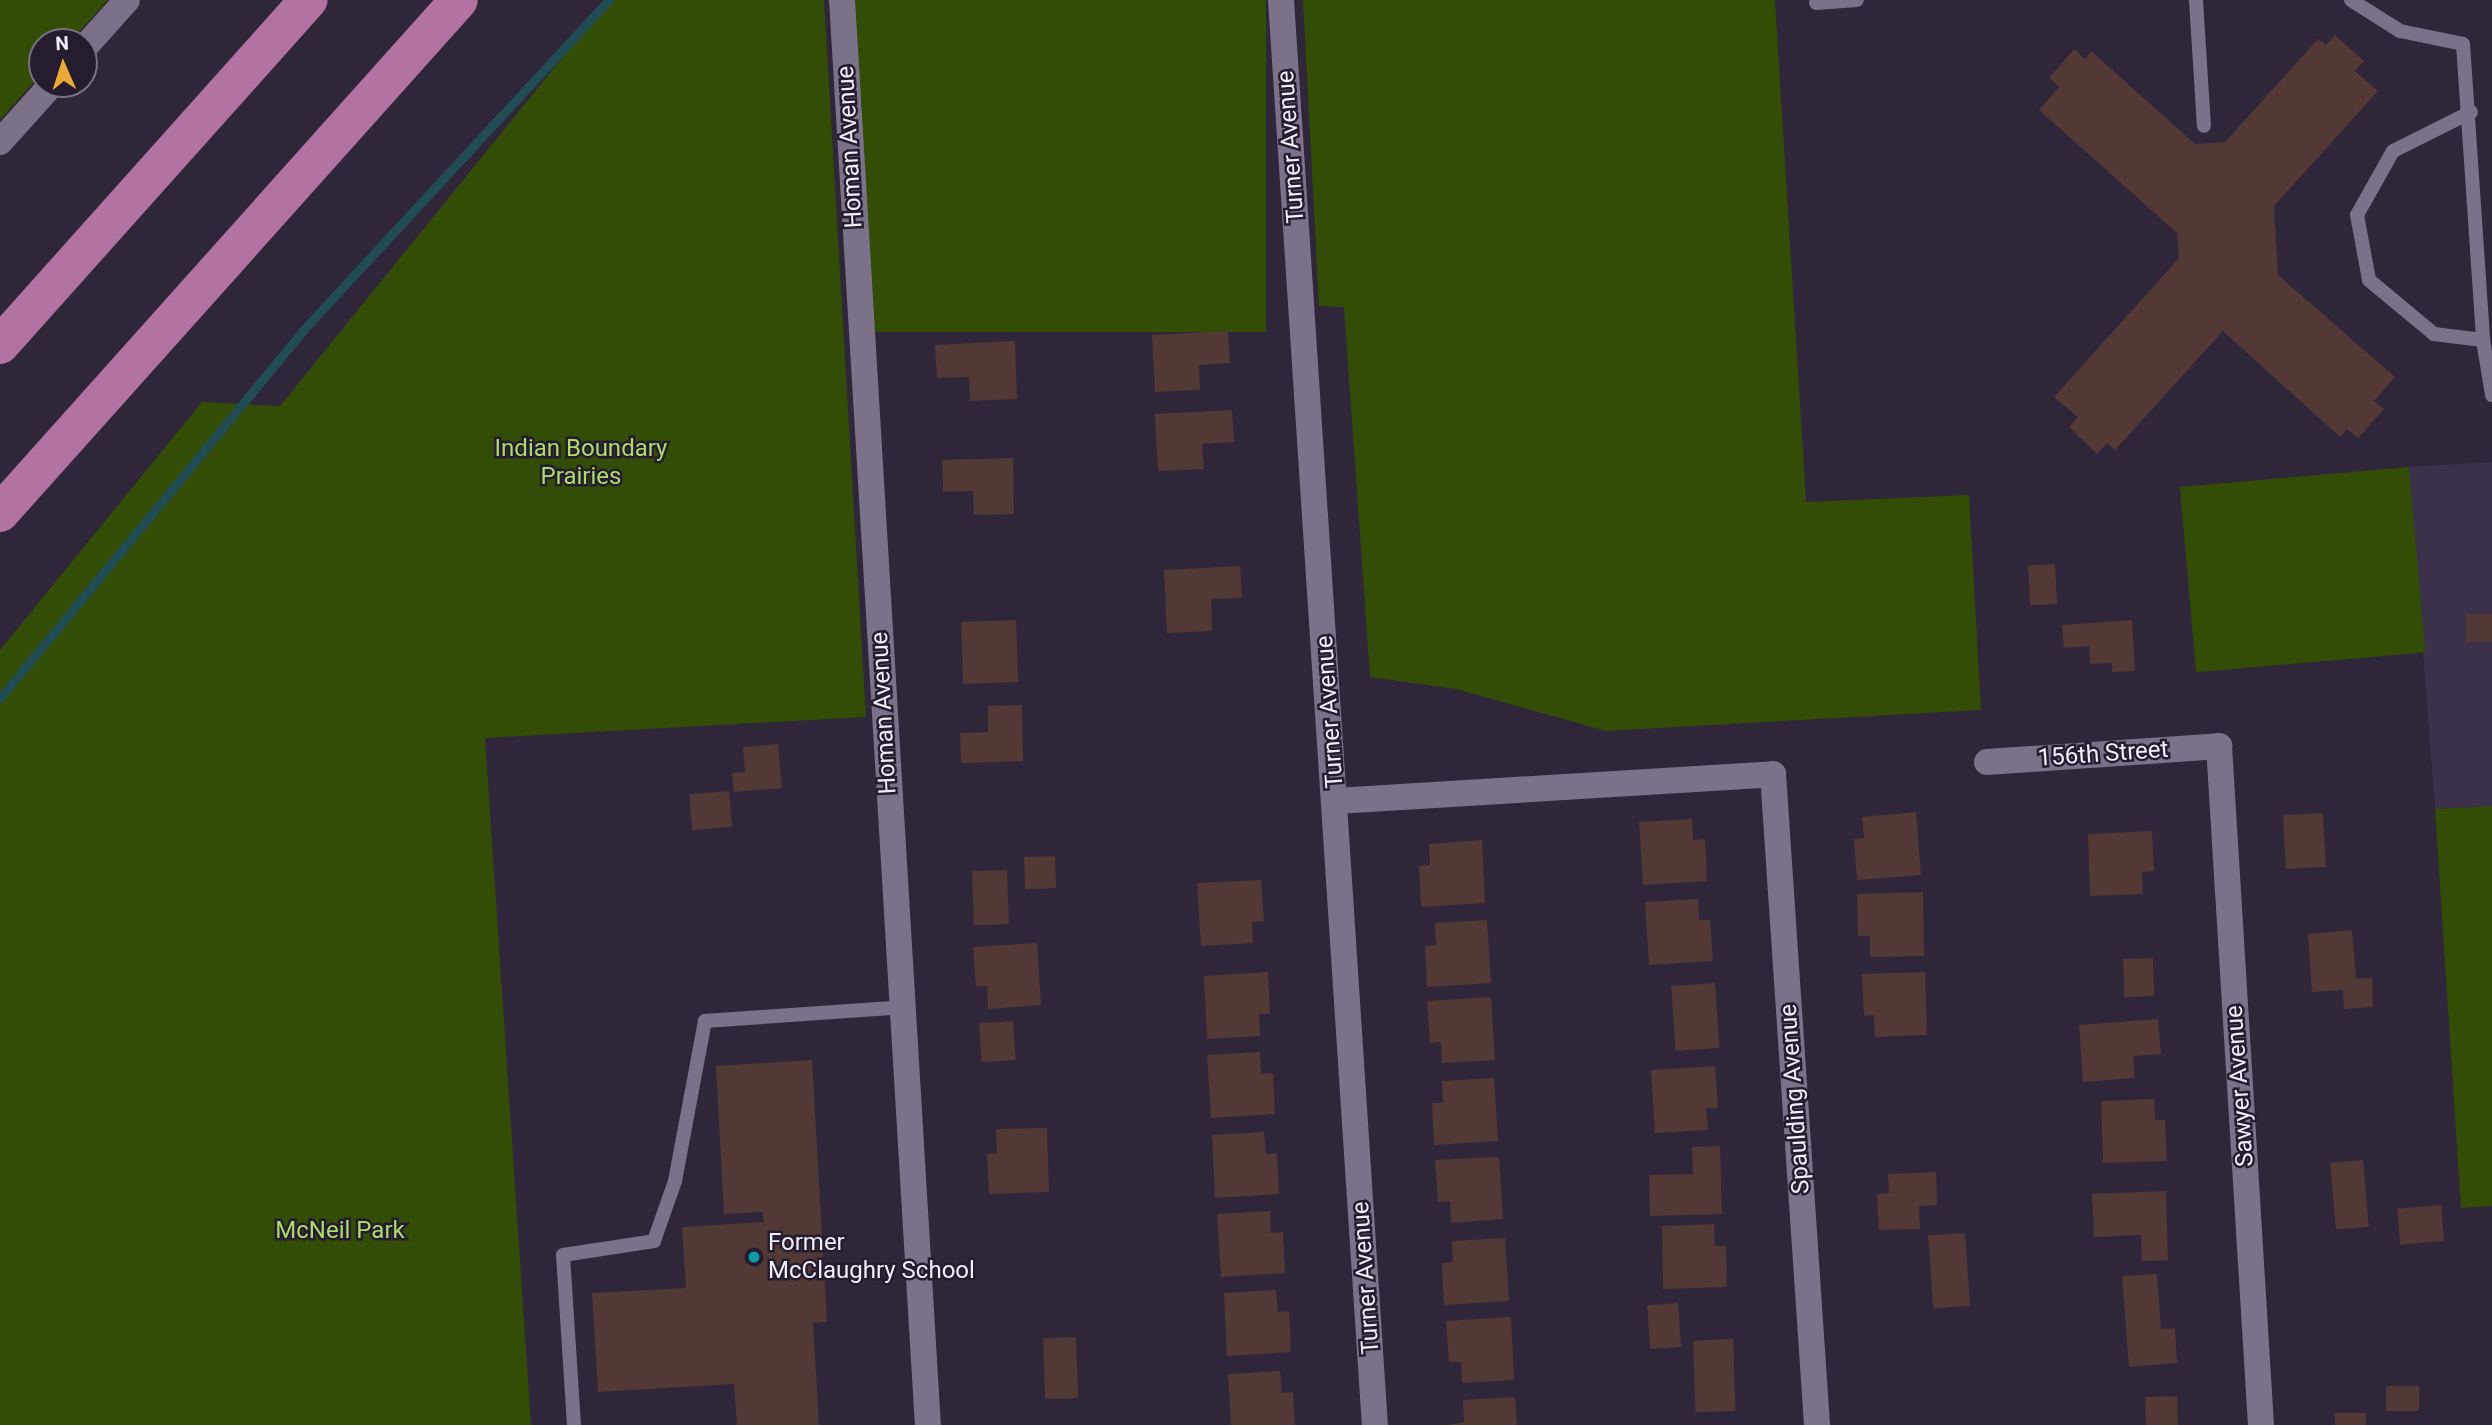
<!DOCTYPE html>
<html>
<head>
<meta charset="utf-8">
<style>
	body { margin:0 }
	#map { position:relative; width:2492px; height:1425px; overflow:hidden; background:#2f263a; font-family:Roboto,sans-serif }
	div>[style] { position:absolute }
	[style*='--x'] { left:calc(var(--x)*1px); top:calc(var(--y)*1px); width:calc(var(--w)*1px); rotate:calc(var(--a)*1deg) }
	.built>* { inset:0; background:#3c314a }
	.green>* { inset:0; background:#334c06; transform-origin:0 0 }
	.stream>* { height:9px; margin:-4.5px; padding:0 4.5px; transform-origin:4.5px; border-radius:4.5px; background:#214c53 }
	.building>* { inset:0; background:#523935; transform-origin:0 0 }
	.lane>* { height:14px; margin:-7px; padding:0 7px; transform-origin:7px; border-radius:7px; background:#7b7188 }
	.street>* { height:26px; margin:-13px; padding:0 13px; transform-origin:13px; border-radius:13px; background:#7b7188 }
	.highway>* { height:38px; margin:-19px; padding:0 19px; transform-origin:19px; border-radius:19px; background:#b273a3 }
	.dots>* { width:19px; height:19px; translate:-50% -50%; box-sizing:border-box; border:4px solid #251d2f; border-radius:50% }
	span { translate:-50% -50%; white-space:nowrap; text-align:center; line-height:1.15; -webkit-text-stroke:5px #251d2f; paint-order:stroke }
	.street-label { font-size:24px; color:#f2edfa }
	.park-label { font-size:24px; color:#abdb6b }
	.poi-label { font-size:24px; color:#f2edfa }
	.left { translate:0 -50%; text-align:left }
	.north { position:absolute; left:28px; top:28px; width:70px; height:70px; box-sizing:border-box; background:#251d2f; border:2px solid #777080; border-radius:50%; rotate:357deg; font-size:19px; font-weight:700; line-height:28px; text-align:center; color:#f2edfa }
	.north::after { content:''; display:block; margin:auto; width:24px; height:32px; background:#eaaa39; clip-path:polygon(50% 0,100% 100%,50% 72%,0 100%) }
</style>
</head>
<body>
<div id="map">
	<div class="built">
		<div style="clip-path:polygon(2492px 462px,2492px 806px,2435px 809px,2409px 467px)"></div>
	</div>
	<div class="green">
		<div style="clip-path:polygon(0 0,108px 0,70px 42px,42px 42px,42px 73px,0 120px)"></div>
		<div style="clip-path:polygon(609px 0,824px 0,866px 717px,485px 738px,531px 1425px,0 1425px,0 650px,202px 402px,280px 406px)"></div>
		<div style="left:854px;top:0;width:412px;height:332px"></div>
		<div style="clip-path:polygon(1303px 0,1775px 0,1806px 502px,1969px 495px,1981px 710px,1606px 731px,1456px 689px,1370px 677px,1344px 307px,1319px 306px)"></div>
		<div style="left:2409px;top:467px;width:186px;height:230px;rotate:85deg"></div>
		<div style="clip-path:polygon(2492px 806px,2492px 1206px,2461px 1208px,2435px 809px)"></div>
	</div>
	<div class="stream">
		<div style="--x:0;--y:698;--w:480;--a:-50.5"></div>
		<div style="--x:305;--y:328;--w:447;--a:-47.2"></div>
	</div>
	<div class="building">
		<div style="clip-path:polygon(2335px 35px,2364px 61px,2355px 71px,2378px 91px,2274px 206px,2278px 275px,2395px 377px,2374px 401px,2384px 409px,2358px 438px,2347px 429px,2340px 437px,2223px 331px,2115px 450px,2107px 443px,2097px 454px,2069px 427px,2078px 417px,2054px 397px,2179px 258px,2177px 233px,2039px 110px,2059px 87px,2049px 78px,2074px 49px,2085px 59px,2091px 51px,2195px 144px,2225px 142px,2318px 39px,2326px 45px)"></div>
		<div style="clip-path:polygon(1228px 331px,1230px 363px,1199px 365px,1200px 390px,1155px 392px,1152px 335px)"></div>
		<div style="clip-path:polygon(1015px 341px,1017px 399px,970px 401px,969px 377px,937px 378px,935px 345px)"></div>
		<div style="clip-path:polygon(1232px 410px,1234px 442px,1202px 444px,1204px 469px,1158px 471px,1155px 414px)"></div>
		<div style="clip-path:polygon(1013px 458px,1014px 514px,974px 515px,973px 491px,943px 492px,942px 460px)"></div>
		<div style="left:2055px;top:564px;width:40px;height:27px;rotate:87deg"></div>
		<div style="clip-path:polygon(1240px 566px,1242px 598px,1211px 599px,1212px 631px,1167px 633px,1164px 570px)"></div>
		<div style="left:2492px;top:614px;width:28px;height:26px;rotate:90deg"></div>
		<div style="left:1016px;top:620px;width:62px;height:55px;rotate:88deg"></div>
		<div style="clip-path:polygon(2132px 620px,2135px 671px,2112px 672px,2112px 663px,2090px 664px,2089px 646px,2064px 648px,2062px 625px)"></div>
		<div style="clip-path:polygon(1022px 705px,1023px 761px,961px 763px,960px 733px,988px 732px,988px 706px)"></div>
		<div style="clip-path:polygon(778px 744px,782px 788px,734px 792px,732px 773px,745px 772px,743px 747px)"></div>
		<div style="left:729px;top:791px;width:36px;height:40px;rotate:85deg"></div>
		<div style="clip-path:polygon(1916px 812px,1921px 875px,1857px 880px,1854px 839px,1864px 838px,1862px 817px)"></div>
		<div style="left:2323px;top:813px;width:54px;height:40px;rotate:87deg"></div>
		<div style="clip-path:polygon(1692px 819px,1693px 840px,1705px 839px,1707px 881px,1643px 885px,1639px 822px)"></div>
		<div style="clip-path:polygon(2152px 831px,2154px 871px,2142px 872px,2143px 894px,2090px 896px,2088px 834px)"></div>
		<div style="clip-path:polygon(1482px 840px,1485px 903px,1421px 907px,1419px 866px,1430px 865px,1429px 844px)"></div>
		<div style="left:1055px;top:856px;width:32px;height:31px;rotate:88deg"></div>
		<div style="left:1007px;top:870px;width:54px;height:35px;rotate:88deg"></div>
		<div style="clip-path:polygon(1261px 880px,1264px 921px,1252px 922px,1253px 943px,1201px 946px,1197px 883px)"></div>
		<div style="clip-path:polygon(1923px 892px,1924px 956px,1870px 957px,1870px 936px,1858px 936px,1857px 894px)"></div>
		<div style="clip-path:polygon(1698px 899px,1699px 920px,1710px 920px,1713px 961px,1649px 965px,1645px 902px)"></div>
		<div style="clip-path:polygon(1487px 920px,1491px 983px,1427px 987px,1425px 946px,1436px 945px,1435px 923px)"></div>
		<div style="clip-path:polygon(2352px 930px,2356px 979px,2372px 978px,2373px 1007px,2344px 1009px,2343px 990px,2312px 992px,2308px 934px)"></div>
		<div style="clip-path:polygon(1037px 943px,1041px 1005px,988px 1009px,987px 986px,976px 986px,973px 947px)"></div>
		<div style="left:2153px;top:958px;width:38px;height:30px;rotate:88deg"></div>
		<div style="clip-path:polygon(1268px 972px,1270px 1014px,1259px 1014px,1260px 1036px,1207px 1039px,1204px 976px)"></div>
		<div style="clip-path:polygon(1925px 972px,1927px 1035px,1875px 1037px,1874px 1015px,1864px 1016px,1862px 974px)"></div>
		<div style="left:1715px;top:983px;width:65px;height:44px;rotate:86deg"></div>
		<div style="clip-path:polygon(1491px 997px,1495px 1060px,1442px 1063px,1441px 1042px,1430px 1043px,1427px 1001px)"></div>
		<div style="clip-path:polygon(2158px 1019px,2161px 1054px,2133px 1056px,2135px 1078px,2083px 1082px,2079px 1025px)"></div>
		<div style="left:1013px;top:1021px;width:39px;height:34px;rotate:86deg"></div>
		<div style="clip-path:polygon(1260px 1052px,1261px 1074px,1273px 1073px,1275px 1114px,1211px 1118px,1207px 1055px)"></div>
		<div style="clip-path:polygon(812px 1060px,827px 1322px,813px 1323px,819px 1425px,737px 1425px,734px 1384px,598px 1392px,592px 1293px,686px 1288px,682px 1227px,764px 1222px,763px 1212px,724px 1214px,716px 1066px)"></div>
		<div style="clip-path:polygon(1715px 1066px,1718px 1108px,1706px 1108px,1708px 1130px,1655px 1133px,1651px 1070px)"></div>
		<div style="clip-path:polygon(1494px 1078px,1498px 1141px,1434px 1145px,1432px 1103px,1443px 1103px,1442px 1081px)"></div>
		<div style="clip-path:polygon(2154px 1099px,2155px 1120px,2165px 1120px,2167px 1161px,2103px 1163px,2101px 1101px)"></div>
		<div style="clip-path:polygon(1047px 1128px,1049px 1192px,989px 1194px,987px 1154px,997px 1153px,996px 1129px)"></div>
		<div style="clip-path:polygon(1264px 1132px,1266px 1154px,1277px 1153px,1279px 1194px,1215px 1198px,1212px 1135px)"></div>
		<div style="clip-path:polygon(1720px 1146px,1722px 1214px,1650px 1216px,1649px 1175px,1693px 1174px,1692px 1147px)"></div>
		<div style="clip-path:polygon(1499px 1157px,1503px 1219px,1451px 1223px,1450px 1201px,1438px 1202px,1435px 1160px)"></div>
		<div style="left:2363px;top:1160px;width:67px;height:33px;rotate:85deg"></div>
		<div style="clip-path:polygon(1936px 1172px,1937px 1205px,1919px 1206px,1920px 1229px,1879px 1230px,1877px 1194px,1889px 1193px,1888px 1174px)"></div>
		<div style="clip-path:polygon(2166px 1191px,2168px 1260px,2142px 1261px,2141px 1235px,2094px 1237px,2092px 1194px)"></div>
		<div style="left:2441px;top:1205px;width:36px;height:44px;rotate:85deg"></div>
		<div style="clip-path:polygon(1270px 1211px,1271px 1233px,1283px 1232px,1285px 1273px,1221px 1277px,1217px 1214px)"></div>
		<div style="clip-path:polygon(1714px 1224px,1715px 1246px,1726px 1246px,1727px 1287px,1663px 1289px,1662px 1226px)"></div>
		<div style="left:1965px;top:1233px;width:73px;height:37px;rotate:86deg"></div>
		<div style="clip-path:polygon(1505px 1238px,1509px 1301px,1444px 1305px,1442px 1263px,1453px 1262px,1452px 1241px)"></div>
		<div style="clip-path:polygon(2157px 1274px,2161px 1329px,2175px 1328px,2177px 1363px,2129px 1367px,2122px 1276px)"></div>
		<div style="clip-path:polygon(1276px 1290px,1278px 1312px,1289px 1311px,1291px 1352px,1227px 1356px,1224px 1293px)"></div>
		<div style="left:1678px;top:1303px;width:44px;height:31px;rotate:86deg"></div>
		<div style="clip-path:polygon(1511px 1317px,1514px 1380px,1462px 1383px,1461px 1362px,1449px 1362px,1446px 1321px)"></div>
		<div style="left:1076px;top:1337px;width:61px;height:33px;rotate:88deg"></div>
		<div style="left:1733px;top:1339px;width:72px;height:40px;rotate:88deg"></div>
		<div style="clip-path:polygon(1280px 1371px,1282px 1393px,1293px 1392px,1295px 1425px,1231px 1425px,1228px 1374px)"></div>
		<div style="left:2419px;top:1386px;width:25px;height:33px;rotate:90deg"></div>
		<div style="left:2177px;top:1396px;width:29px;height:32px;rotate:88deg"></div>
		<div style="clip-path:polygon(1515px 1397px,1517px 1425px,1448px 1425px,1464px 1422px,1463px 1400px)"></div>
		<div style="left:2366px;top:1413px;width:12px;height:31px;rotate:90deg"></div>
	</div>
	<div class="lane">
		<div style="--x:2196;--y:0;--w:126;--a:86.4"></div>
		<div style="--x:2351;--y:0;--w:58;--a:32.3"></div>
		<div style="--x:2400;--y:31;--w:64;--a:11.7"></div>
		<div style="--x:2463;--y:44;--w:297;--a:86.1"></div>
		<div style="--x:2483;--y:340;--w:56;--a:80.7"></div>
		<div style="--x:1816;--y:3;--w:41;--a:-4.2"></div>
		<div style="--x:2471;--y:112;--w:87;--a:153.4"></div>
		<div style="--x:2393;--y:151;--w:73;--a:119.4"></div>
		<div style="--x:2357;--y:215;--w:66;--a:79.5"></div>
		<div style="--x:2369;--y:280;--w:85;--a:39.7"></div>
		<div style="--x:2434;--y:334;--w:49;--a:7"></div>
		<div style="--x:574;--y:1425;--w:170;--a:-93.7"></div>
		<div style="--x:563;--y:1255;--w:92;--a:-8.7"></div>
		<div style="--x:654;--y:1241;--w:64;--a:-70.7"></div>
		<div style="--x:675;--y:1181;--w:163;--a:-79.4"></div>
		<div style="--x:705;--y:1021;--w:198;--a:-4"></div>
	</div>
	<div class="street">
		<div style="--x:842;--y:0;--w:1428;--a:86.55"></div>
		<div style="--x:1281;--y:0;--w:1428;--a:86.23"></div>
		<div style="--x:84;--y:48;--w:64;--a:-48.1"></div>
		<div style="--x:0;--y:142;--w:78;--a:-48.1"></div>
		<div style="--x:1987;--y:762;--w:233;--a:-3.9"></div>
		<div style="--x:2219;--y:746;--w:680;--a:86.46"></div>
		<div style="--x:1336;--y:801;--w:438;--a:-3.5"></div>
		<div style="--x:1773;--y:774;--w:652;--a:86.13"></div>
	</div>
	<div class="highway">
		<div style="--x:0;--y:345;--w:463;--a:-48.2"></div>
		<div style="--x:0;--y:513;--w:688;--a:-48.18"></div>
	</div>
	<div class="dots">
		<div style="left:754px;top:1257px;background:#0f9aa8"></div>
	</div>
	<div class="street-label">
		<span style="left:850px;top:147px;rotate:-93deg">Homan Avenue</span>
		<span style="left:1291px;top:147px;rotate:-94deg">Turner Avenue</span>
		<span style="left:1330px;top:712px;rotate:-94deg">Turner Avenue</span>
		<span style="left:884px;top:713px;rotate:-93deg">Homan Avenue</span>
		<span style="left:2103px;top:754px;rotate:-4deg">156th Street</span>
		<span style="left:2240px;top:1086px;rotate:-94deg">Sawyer Avenue</span>
		<span style="left:1795px;top:1099px;rotate:-94deg">Spaulding Avenue</span>
		<span style="left:1366px;top:1278px;rotate:-94deg">Turner Avenue</span>
	</div>
	<div class="park-label">
		<span style="left:581px;top:463px">Indian Boundary<br>Prairies</span>
		<span style="left:340px;top:1231px">McNeil Park</span>
	</div>
	<div class="poi-label">
		<span class="left" style="left:768px;top:1257px">Former<br>McClaughry School</span>
	</div>
	<div class="north">N</div>
</div>
</body>
</html>
